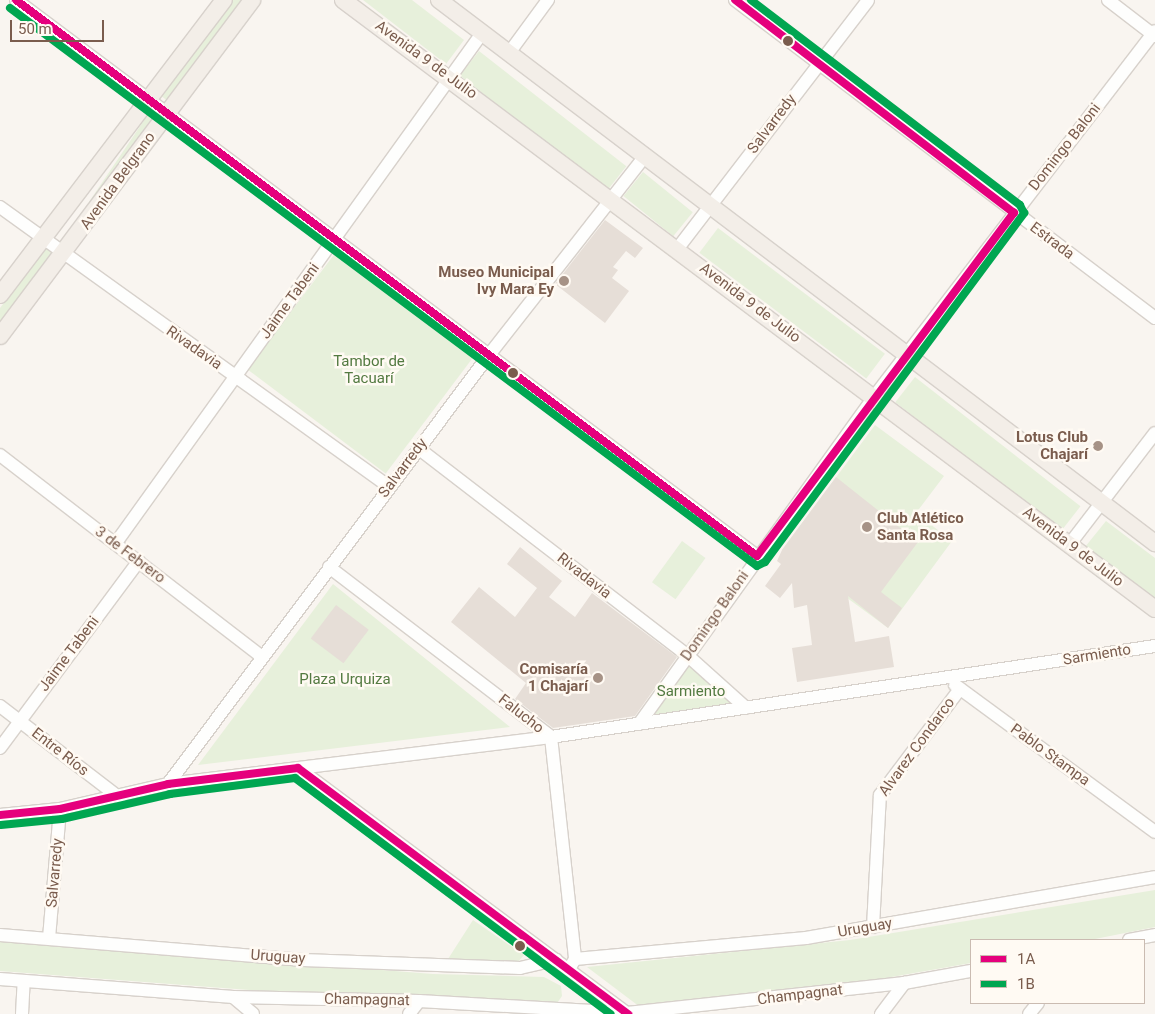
<!DOCTYPE html>
<html>
<head>
<meta charset="utf-8">
<style>
	body { margin:0 }
	#map { position:relative; width:1155px; height:1014px; overflow:hidden; background:#f9f5f0; font-family:Roboto,sans-serif }
	div>[style] { position:absolute }
	[style*='--x'] { left:calc(var(--x)*1px); top:calc(var(--y)*1px); width:calc(var(--w)*1px); rotate:calc(var(--a)*1deg) }
	.green>* { inset:0; background:#e7f0db; transform-origin:0 0 }
	.building>* { inset:0; background:#e6ded7; transform-origin:0 0 }
	.roads { filter:drop-shadow(1px 0 #d7d1cb) drop-shadow(-1px 0 #d7d1cb) drop-shadow(0 1px #d7d1cb) drop-shadow(0 -1px #d7d1cb) }
	.minor>* { height:12px; margin:-6px; padding:0 6px; transform-origin:6px; border-radius:6px; background:#fefefd }
	.major>* { height:16px; margin:-8px; padding:0 8px; transform-origin:8px; border-radius:8px; background:#f3eee8 }
	.bus-1>* { height:8px; margin:-4px; padding:0 4px; transform-origin:4px; border-radius:4px; background:#e5007d }
	.bus-2>* { height:8px; margin:-4px; padding:0 4px; transform-origin:4px; border-radius:4px; background:#00a651 }
	.dots>* { width:14px; height:14px; translate:-50% -50%; box-sizing:border-box; border:2px solid #fffaf3; border-radius:50% }
	span { translate:-50% -50%; white-space:nowrap; text-align:center; line-height:1.15; -webkit-text-stroke:5px #fffaf3; paint-order:stroke }
	.street-label { font-size:15px; color:#7a5c4d }
	.poi-label { font-size:15px; color:#7a5c4d; font-weight:700 }
	.right { translate:-100% -50%; text-align:right }
	.left { translate:0 -50%; text-align:left }
	.park-label { font-size:15px; color:#537a41 }
	.legend { position:absolute; left:970px; top:939px; width:175px; height:65px; box-sizing:border-box; background:#fffaf3; border:1px solid #cabbb1; margin:0; padding:6px 9px; list-style:none; font-size:15px; color:#7a5c4d }
	.legend li { display:flex; align-items:center; gap:10px; height:25px }
	.legend b { width:25px; border:1px solid #cabbb1 }
	.scale { position:absolute; left:10px; top:20px; width:94px; height:22px; box-sizing:border-box; border:2px solid #7a5c4d; border-top:0; padding-left:6px; font-size:15px; line-height:18px; white-space:nowrap; color:#7a5c4d; -webkit-text-stroke:4px #fffaf3; paint-order:stroke }
</style>
</head>
<body>
<div id="map">
	<div class="green">
		<div style="clip-path:polygon(233px 0,249px 0,169px 102px,160px 95px)"></div>
		<div style="clip-path:polygon(363px 0,412px 0,464px 40px,446px 64px)"></div>
		<div style="left:479px;top:51px;width:187px;height:31px;rotate:38deg"></div>
		<div style="left:149px;top:113px;width:11px;height:157px;rotate:34deg"></div>
		<div style="left:643px;top:172px;width:64px;height:31px;rotate:39deg"></div>
		<div style="left:718px;top:228px;width:209px;height:31px;rotate:37deg"></div>
		<div style="clip-path:polygon(46px 248px,55px 256px,0 328px,0 308px)"></div>
		<div style="left:336px;top:252px;width:173px;height:147px;rotate:37deg"></div>
		<div style="left:915px;top:377px;width:210px;height:32px;rotate:38deg"></div>
		<div style="clip-path:polygon(875px 425px,944px 476px,916px 513px,952px 541px,888px 628px,782px 550px)"></div>
		<div style="clip-path:polygon(1106px 521px,1155px 558px,1155px 600px,1085px 547px)"></div>
		<div style="left:682px;top:541px;width:29px;height:51px;rotate:36deg"></div>
		<div style="clip-path:polygon(333px 584px,510px 727px,198px 765px)"></div>
		<div style="clip-path:polygon(688px 660px,741px 707px,645px 721px)"></div>
		<div style="clip-path:polygon(1155px 890px,1155px 927px,1090px 940px,971px 940px,971px 963px,846px 985px,640px 1007px,587px 967px,850px 940px)"></div>
		<div style="clip-path:polygon(473px 920px,524px 955px,517px 963px,448px 959px)"></div>
		<div style="clip-path:polygon(0 940px,433px 974px,544px 977px,561px 986px,562px 996px,555px 1006px,314px 995px,0 971px)"></div>
	</div>
	<div class="building">
		<div style="clip-path:polygon(605px 220px,643px 248px,635px 258px,626px 251px,613px 267px,618px 270px,612px 278px,629px 291px,605px 323px,555px 284px)"></div>
		<div style="clip-path:polygon(836px 477px,918px 542px,881px 592px,902px 608px,888px 628px,848px 596px,855px 642px,889px 636px,894px 667px,797px 682px,792px 648px,812px 645px,807px 605px,794px 608px,792px 583px,780px 598px,765px 586px,781px 564px,777px 561px,782px 550px)"></div>
		<div style="clip-path:polygon(520px 547px,562px 581px,549px 597px,575px 617px,592px 593px,677px 657px,635px 716px,553px 728px,515px 699px,526px 683px,451px 622px,479px 587px,515px 617px,537px 588px,507px 564px)"></div>
		<div style="left:336px;top:605px;width:41px;height:42px;rotate:37deg"></div>
	</div>
	<div class="roads">
		<div class="minor">
			<div style="--x:16;--y:0;--w:926;--a:36.88"></div>
			<div style="--x:735;--y:0;--w:527;--a:37.13"></div>
			<div style="--x:1108;--y:0;--w:59;--a:37.5"></div>
			<div style="--x:509;--y:53;--w:66;--a:-53.7"></div>
			<div style="--x:0;--y:207;--w:479;--a:35.7"></div>
			<div style="--x:678;--y:248;--w:312;--a:-52.5"></div>
			<div style="--x:418;--y:448;--w:339;--a:37.6"></div>
			<div style="--x:687;--y:655;--w:79;--a:41.9"></div>
			<div style="--x:0;--y:455;--w:329;--a:37.6"></div>
			<div style="--x:115;--y:544;--w:629;--a:-54.31"></div>
			<div style="--x:1069;--y:545;--w:141;--a:-52.5"></div>
			<div style="--x:329;--y:567;--w:280;--a:37.4"></div>
			<div style="--x:551;--y:737;--w:223;--a:83.8"></div>
			<div style="--x:575;--y:959;--w:12;--a:121"></div>
			<div style="--x:955;--y:685;--w:248;--a:36.3"></div>
			<div style="--x:0;--y:706;--w:151;--a:37.5"></div>
			<div style="--x:639;--y:724;--w:403;--a:-54.3"></div>
			<div style="--x:874;--y:397;--w:461;--a:-52.5"></div>
			<div style="--x:0;--y:748;--w:233;--a:-53.4"></div>
			<div style="--x:298;--y:768;--w:410;--a:36.7"></div>
			<div style="--x:168;--y:784;--w:536;--a:-53.19"></div>
			<div style="--x:489;--y:355;--w:253;--a:-51.9"></div>
			<div style="--x:0;--y:815;--w:60;--a:-5.7"></div>
			<div style="--x:60;--y:809;--w:111;--a:-13"></div>
			<div style="--x:168;--y:784;--w:386;--a:-7"></div>
			<div style="--x:551;--y:737;--w:611;--a:-8.57"></div>
			<div style="--x:873;--y:927;--w:132;--a:-87"></div>
			<div style="--x:880;--y:795;--w:133;--a:-53"></div>
			<div style="--x:0;--y:935;--w:304;--a:4.7"></div>
			<div style="--x:303;--y:960;--w:217;--a:2.1"></div>
			<div style="--x:520;--y:968;--w:37;--a:-13"></div>
			<div style="--x:49;--y:938;--w:129;--a:-85.1"></div>
			<div style="--x:1129;--y:940;--w:26;--a:-11"></div>
			<div style="--x:575;--y:959;--w:232;--a:-5.2"></div>
			<div style="--x:806;--y:938;--w:354;--a:-9.9"></div>
			<div style="--x:0;--y:979;--w:234;--a:4.4"></div>
			<div style="--x:233;--y:997;--w:186;--a:1.2"></div>
			<div style="--x:419;--y:1001;--w:208;--a:3.3"></div>
			<div style="--x:627;--y:1013;--w:279;--a:-6.2"></div>
			<div style="--x:904;--y:983;--w:68;--a:-10.2"></div>
			<div style="--x:233;--y:997;--w:26;--a:40"></div>
			<div style="--x:22;--y:1014;--w:33;--a:-87"></div>
			<div style="--x:409;--y:1014;--w:16;--a:-52"></div>
			<div style="--x:881;--y:1014;--w:39;--a:-53"></div>
			<div style="--x:1029;--y:1014;--w:14;--a:-51"></div>
		</div>
		<div class="major">
			<div style="--x:343;--y:0;--w:1015;--a:36.87"></div>
			<div style="--x:439;--y:0;--w:899;--a:37.18"></div>
			<div style="--x:0;--y:295;--w:370;--a:-52.8"></div>
			<div style="--x:0;--y:336;--w:420;--a:-53.1"></div>
		</div>
	</div>
	<div class="bus-1">
		<div style="--x:16;--y:0;--w:926;--a:36.88"></div>
		<div style="--x:757;--y:556;--w:429;--a:-53.2"></div>
		<div style="--x:1014;--y:213;--w:351;--a:-142.6"></div>
		<div style="--x:0;--y:815;--w:60;--a:-5.7"></div>
		<div style="--x:60;--y:809;--w:111;--a:-13"></div>
		<div style="--x:168;--y:784;--w:131;--a:-7"></div>
		<div style="--x:298;--y:768;--w:412;--a:36.7"></div>
	</div>
	<div class="bus-2">
		<div style="--x:10;--y:8;--w:932;--a:36.76"></div>
		<div style="--x:757;--y:566;--w:9;--a:-27"></div>
		<div style="--x:765;--y:562;--w:435;--a:-53.4"></div>
		<div style="--x:1024;--y:213;--w:9;--a:-117"></div>
		<div style="--x:1020;--y:205;--w:338;--a:-142.7"></div>
		<div style="--x:1;--y:825;--w:61;--a:-5.6"></div>
		<div style="--x:62;--y:819;--w:111;--a:-13"></div>
		<div style="--x:170;--y:794;--w:126;--a:-7.3"></div>
		<div style="--x:295;--y:778;--w:394;--a:36.8"></div>
	</div>
	<div class="dots">
		<div style="left:788px;top:41px;background:#7a5c4d"></div>
		<div style="left:564px;top:281px;background:#a69286"></div>
		<div style="left:513px;top:373px;background:#7a5c4d"></div>
		<div style="left:1098px;top:446px;background:#a69286"></div>
		<div style="left:867px;top:527px;background:#a69286"></div>
		<div style="left:598px;top:678px;background:#a69286"></div>
		<div style="left:520px;top:946px;background:#7a5c4d"></div>
	</div>
	<div class="street-label">
		<span style="left:426px;top:60px;rotate:36deg">Avenida 9 de Julio</span>
		<span style="left:772px;top:124px;rotate:-53deg">Salvarredy</span>
		<span style="left:1065px;top:147px;rotate:-52deg">Domingo Baloni</span>
		<span style="left:118px;top:181px;rotate:-54deg">Avenida Belgrano</span>
		<span style="left:1052px;top:241px;rotate:37deg">Estrada</span>
		<span style="left:290px;top:301px;rotate:-54deg">Jaime Tabeni</span>
		<span style="left:750px;top:303px;rotate:37deg">Avenida 9 de Julio</span>
		<span style="left:194px;top:348px;rotate:35deg">Rivadavia</span>
		<span style="left:403px;top:468px;rotate:-53deg">Salvarredy</span>
		<span style="left:1073px;top:547px;rotate:37deg">Avenida 9 de Julio</span>
		<span style="left:130px;top:555px;rotate:37deg">3 de Febrero</span>
		<span style="left:584px;top:576px;rotate:38deg">Rivadavia</span>
		<span style="left:715px;top:616px;rotate:-55deg">Domingo Baloni</span>
		<span style="left:69px;top:654px;rotate:-53deg">Jaime Tabeni</span>
		<span style="left:1097px;top:655px;rotate:-9deg">Sarmiento</span>
		<span style="left:521px;top:714px;rotate:38deg">Falucho</span>
		<span style="left:917px;top:747px;rotate:-54deg">Alvarez Condarco</span>
		<span style="left:60px;top:752px;rotate:38deg">Entre Ríos</span>
		<span style="left:1050px;top:755px;rotate:36deg">Pablo Stampa</span>
		<span style="left:55px;top:873px;rotate:-85deg">Salvarredy</span>
		<span style="left:865px;top:928px;rotate:-10deg">Uruguay</span>
		<span style="left:278px;top:957px;rotate:4deg">Uruguay</span>
		<span style="left:800px;top:995px;rotate:-7deg">Champagnat</span>
		<span style="left:367px;top:1000px;rotate:1deg">Champagnat</span>
	</div>
	<div class="poi-label">
		<span class="right" style="left:554px;top:281px">Museo Municipal<br>Ivy Mara Ey</span>
		<span class="right" style="left:1088px;top:446px">Lotus Club<br>Chajarí</span>
		<span class="left" style="left:877px;top:527px">Club Atlético<br>Santa Rosa</span>
		<span class="right" style="left:588px;top:678px">Comisaría<br>1 Chajarí</span>
	</div>
	<div class="park-label">
		<span style="left:369px;top:370px">Tambor de<br>Tacuarí</span>
		<span style="left:345px;top:680px">Plaza Urquiza</span>
		<span style="left:691px;top:692px">Sarmiento</span>
	</div>
	<ul class="legend">
	<li><b style="height:6px;background:#e5007d"></b>1A</li>
	<li><b style="height:6px;background:#00a651"></b>1B</li>
	</ul>
	<div class="scale">50 m</div>
</div>
</body>
</html>
